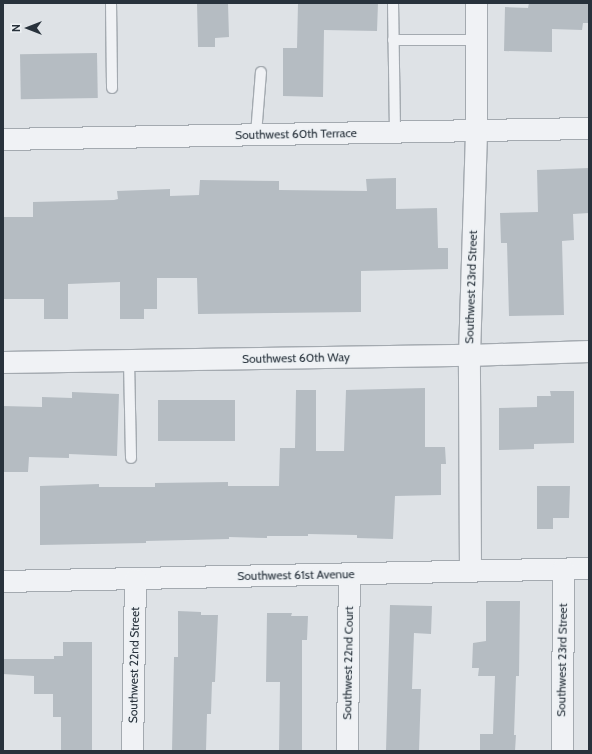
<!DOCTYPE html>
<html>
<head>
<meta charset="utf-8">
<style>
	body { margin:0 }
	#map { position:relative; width:592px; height:754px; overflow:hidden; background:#dee2e6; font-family:Cabin,sans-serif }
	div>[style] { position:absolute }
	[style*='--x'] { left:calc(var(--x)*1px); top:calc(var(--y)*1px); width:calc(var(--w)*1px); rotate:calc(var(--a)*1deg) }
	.building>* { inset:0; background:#b5bcc2; transform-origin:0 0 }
	.roads { filter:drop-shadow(1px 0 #a4aab0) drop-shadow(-1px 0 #a4aab0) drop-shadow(0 1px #a4aab0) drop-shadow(0 -1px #a4aab0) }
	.service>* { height:10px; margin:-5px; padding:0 5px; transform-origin:5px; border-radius:5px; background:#f0f2f5 }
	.minor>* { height:21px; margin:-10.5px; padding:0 10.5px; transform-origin:10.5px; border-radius:10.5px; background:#f0f2f5 }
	span { translate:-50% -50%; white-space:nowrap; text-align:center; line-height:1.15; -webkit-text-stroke:3px #edf1f4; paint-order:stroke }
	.street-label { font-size:12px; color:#28323c }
	.frame { position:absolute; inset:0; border:4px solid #28323c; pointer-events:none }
	.north { position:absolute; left:8px; top:8px; width:40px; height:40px; -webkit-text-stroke:3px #edf1f4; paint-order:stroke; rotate:270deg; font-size:11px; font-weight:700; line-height:16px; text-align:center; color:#28323c }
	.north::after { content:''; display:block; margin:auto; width:14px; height:18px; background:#28323c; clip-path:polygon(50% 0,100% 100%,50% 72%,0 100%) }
</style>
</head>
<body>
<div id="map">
	<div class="building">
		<div style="clip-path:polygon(197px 3px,228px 3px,229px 37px,215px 38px,215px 47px,198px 47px)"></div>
		<div style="clip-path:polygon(298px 3px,378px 3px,377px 31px,324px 30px,323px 97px,283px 96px,283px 48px,297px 48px)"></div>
		<div style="clip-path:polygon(529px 3px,589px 3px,589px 23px,583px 23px,582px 30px,552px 29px,552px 52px,504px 51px,505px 7px,528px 8px)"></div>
		<div style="left:97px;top:53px;width:45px;height:77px;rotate:89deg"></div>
		<div style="clip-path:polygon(589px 168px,589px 213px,573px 214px,574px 240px,562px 241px,564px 315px,509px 316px,507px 243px,501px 243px,500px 213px,538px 212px,537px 170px)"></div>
		<div style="clip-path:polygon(396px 178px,396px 209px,437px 208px,438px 248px,448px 248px,448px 269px,361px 271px,361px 312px,198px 314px,197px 278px,157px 278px,157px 309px,144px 309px,144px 319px,120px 319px,120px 282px,68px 284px,68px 319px,44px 319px,44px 299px,3px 299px,3px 217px,33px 217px,33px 202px,114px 200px,118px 199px,117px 191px,170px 189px,170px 196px,199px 195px,200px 180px,279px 181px,279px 190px,367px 191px,366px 179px)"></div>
		<div style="clip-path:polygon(425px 388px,425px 447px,445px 447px,446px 464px,441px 464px,441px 495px,395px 496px,393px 539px,357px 538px,357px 535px,308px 534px,308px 536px,267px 536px,267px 538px,229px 537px,229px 539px,146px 541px,146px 543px,40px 545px,40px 486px,99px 484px,99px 487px,155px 487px,155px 483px,228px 482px,228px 486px,279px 486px,280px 448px,295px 448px,296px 390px,316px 390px,316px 451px,344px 451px,346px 390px)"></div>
		<div style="clip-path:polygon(550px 391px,574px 391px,574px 443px,534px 444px,534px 449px,499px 450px,499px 408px,537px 407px,537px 396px,551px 396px)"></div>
		<div style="clip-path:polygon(72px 392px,119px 394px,117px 456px,69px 454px,69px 458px,29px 457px,28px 472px,3px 472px,3px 406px,42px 407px,42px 397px,72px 398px)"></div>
		<div style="left:158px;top:400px;width:77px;height:41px"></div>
		<div style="clip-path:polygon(537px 486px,570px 486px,569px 518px,553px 518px,553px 529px,537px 529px)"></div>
		<div style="clip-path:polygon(486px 601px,520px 601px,519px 676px,516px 676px,514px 735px,516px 735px,515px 751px,480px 751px,480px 734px,493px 734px,495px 676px,478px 676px,479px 668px,472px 668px,473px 643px,486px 641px)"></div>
		<div style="clip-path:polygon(390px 605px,432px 606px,431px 634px,414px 633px,412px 689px,421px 689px,419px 751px,386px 751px)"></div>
		<div style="clip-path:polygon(178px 611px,201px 612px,201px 615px,218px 615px,215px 682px,212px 682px,211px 714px,207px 714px,206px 751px,172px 751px,174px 657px,178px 657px)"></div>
		<div style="clip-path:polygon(267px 613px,292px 613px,291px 616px,308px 616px,307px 640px,302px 640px,302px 751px,279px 751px,280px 682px,266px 682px)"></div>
		<div style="clip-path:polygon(63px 642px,92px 642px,92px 751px,61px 751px,61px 717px,53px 717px,53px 694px,34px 694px,34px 676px,3px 674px,3px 659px,54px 659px,54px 656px,63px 656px)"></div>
	</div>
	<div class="roads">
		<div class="service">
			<div style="--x:111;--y:3;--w:85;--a:89.3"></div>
			<div style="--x:393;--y:3;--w:129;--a:89.1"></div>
			<div style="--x:393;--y:40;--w:83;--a:0"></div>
			<div style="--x:256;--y:134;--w:62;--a:-85.4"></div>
			<div style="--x:129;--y:361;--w:97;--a:88.8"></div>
		</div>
		<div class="minor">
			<div style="--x:3;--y:139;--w:586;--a:-1.08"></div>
			<div style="--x:3;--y:362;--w:466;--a:-0.9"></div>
			<div style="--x:469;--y:355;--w:120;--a:-1.9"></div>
			<div style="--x:470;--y:570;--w:215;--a:-90.3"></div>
			<div style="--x:469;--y:355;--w:225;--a:-88.2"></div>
			<div style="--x:476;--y:130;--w:127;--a:-90"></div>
			<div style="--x:3;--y:581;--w:586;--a:-1.27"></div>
			<div style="--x:132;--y:751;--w:172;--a:-89"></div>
			<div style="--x:347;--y:751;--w:177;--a:-89.4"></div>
			<div style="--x:562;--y:751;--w:182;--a:-89.7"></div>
		</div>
	</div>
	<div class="street-label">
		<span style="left:296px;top:134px;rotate:-1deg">Southwest 60th Terrace</span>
		<span style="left:471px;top:287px;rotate:-88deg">Southwest 23rd Street</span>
		<span style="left:296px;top:358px;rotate:-1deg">Southwest 60th Way</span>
		<span style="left:296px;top:575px;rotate:-1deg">Southwest 61st Avenue</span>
		<span style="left:562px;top:660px;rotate:-89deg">Southwest 23rd Street</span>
		<span style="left:348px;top:663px;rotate:-89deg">Southwest 22nd Court</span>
		<span style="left:134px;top:665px;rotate:-89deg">Southwest 22nd Street</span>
	</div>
	<div class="frame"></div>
	<div class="north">N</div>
</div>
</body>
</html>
